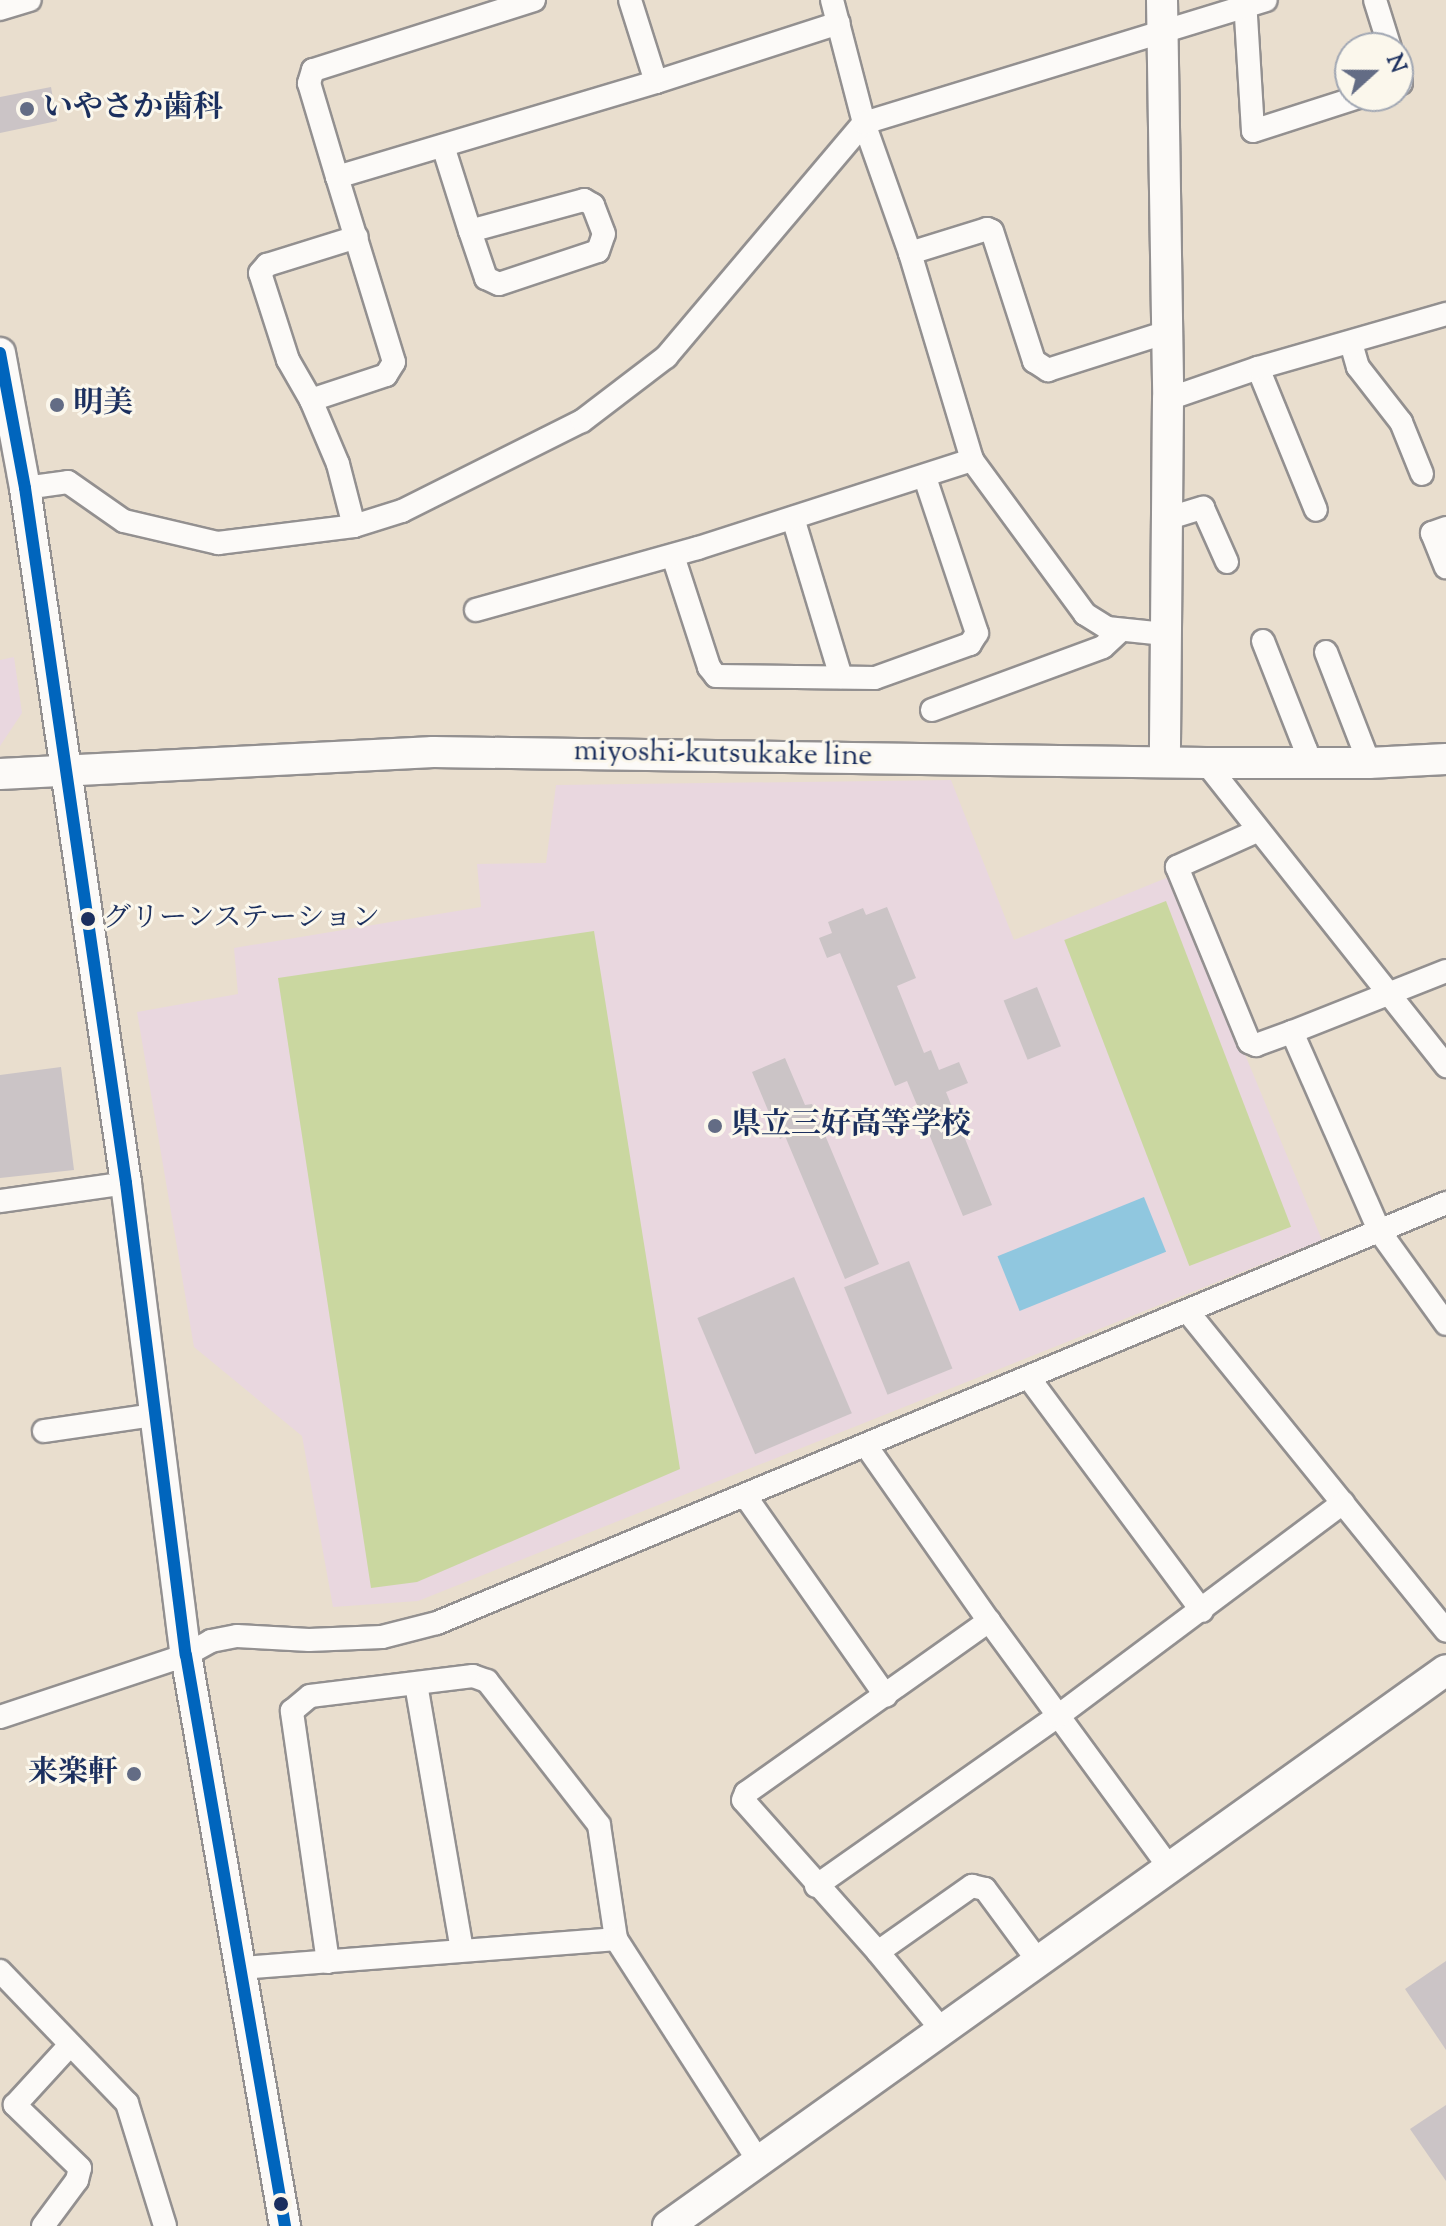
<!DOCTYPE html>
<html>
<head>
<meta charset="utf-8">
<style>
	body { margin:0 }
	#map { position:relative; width:1446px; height:2226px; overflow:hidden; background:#e9dece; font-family:"Sorts Mill Goudy","Noto Serif JP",serif }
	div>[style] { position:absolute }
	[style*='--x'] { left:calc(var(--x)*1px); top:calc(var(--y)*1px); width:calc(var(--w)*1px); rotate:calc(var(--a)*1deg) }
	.built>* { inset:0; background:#e9d7df }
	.green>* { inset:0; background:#cad7a0; transform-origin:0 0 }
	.water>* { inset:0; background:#90c7df; transform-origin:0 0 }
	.building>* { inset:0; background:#cbc4c6; transform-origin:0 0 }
	.roads { filter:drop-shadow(2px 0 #939090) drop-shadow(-2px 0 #939090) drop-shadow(0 2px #939090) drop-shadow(0 -2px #939090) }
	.street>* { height:22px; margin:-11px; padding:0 11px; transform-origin:11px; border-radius:11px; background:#fcfaf8 }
	.secondary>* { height:30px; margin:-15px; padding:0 15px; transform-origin:15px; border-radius:15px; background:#fcfaf8 }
	.bus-1>* { height:12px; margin:-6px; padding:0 6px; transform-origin:6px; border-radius:6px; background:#0065bd }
	.dots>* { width:22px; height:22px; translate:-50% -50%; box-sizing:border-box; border:4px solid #fbf7ec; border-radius:50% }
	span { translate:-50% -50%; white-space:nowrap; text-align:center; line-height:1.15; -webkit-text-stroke:6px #fbf7ec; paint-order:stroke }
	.bus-label { font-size:28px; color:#1b2f5e }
	.left { translate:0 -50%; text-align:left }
	.poi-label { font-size:30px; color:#1b2f5e; font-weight:700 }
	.right { translate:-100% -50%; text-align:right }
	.street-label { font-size:30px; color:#1b2f5e }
	.north { position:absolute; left:1334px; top:32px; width:80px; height:80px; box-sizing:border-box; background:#fbf7ec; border:2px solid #a1a7b3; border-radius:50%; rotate:69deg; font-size:22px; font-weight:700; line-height:32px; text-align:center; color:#1b2f5e }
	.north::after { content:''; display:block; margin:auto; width:28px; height:36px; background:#636c85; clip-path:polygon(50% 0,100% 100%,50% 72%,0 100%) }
</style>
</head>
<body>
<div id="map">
	<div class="built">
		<div style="clip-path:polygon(14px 657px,22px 713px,0 746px,0 660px)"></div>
		<div style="clip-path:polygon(951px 780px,1014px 940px,1171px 876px,1322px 1240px,418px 1601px,333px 1607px,302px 1436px,194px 1347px,137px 1012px,238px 994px,234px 948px,481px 907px,477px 864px,546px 863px,556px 785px)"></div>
	</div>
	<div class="green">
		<div style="left:1166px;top:901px;width:349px;height:109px;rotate:69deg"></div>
		<div style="clip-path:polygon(594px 931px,680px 1469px,417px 1582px,371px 1588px,278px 978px)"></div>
	</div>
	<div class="water">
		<div style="left:1144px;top:1197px;width:59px;height:158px;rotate:68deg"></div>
	</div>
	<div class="building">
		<div style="clip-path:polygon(51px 87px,57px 121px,0 133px,0 97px)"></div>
		<div style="clip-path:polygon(887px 907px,916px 978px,897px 986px,924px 1053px,931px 1050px,939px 1070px,959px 1062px,968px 1083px,946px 1092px,992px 1205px,963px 1216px,907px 1081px,895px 1086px,840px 953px,827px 958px,819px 938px,832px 933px,828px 922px,863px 908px,866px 915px)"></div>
		<div style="left:1037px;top:987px;width:64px;height:36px;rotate:68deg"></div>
		<div style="clip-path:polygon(785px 1058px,805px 1105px,812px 1104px,879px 1264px,845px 1279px,785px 1136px,780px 1139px,752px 1072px)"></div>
		<div style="clip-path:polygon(61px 1067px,74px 1170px,0 1178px,0 1075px)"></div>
		<div style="left:909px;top:1261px;width:116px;height:70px;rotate:68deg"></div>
		<div style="left:794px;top:1277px;width:148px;height:105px;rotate:67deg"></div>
		<div style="clip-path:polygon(1446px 1961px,1446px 2050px,1405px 1989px)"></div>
		<div style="clip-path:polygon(1446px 2105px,1446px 2181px,1410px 2129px)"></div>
	</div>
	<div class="roads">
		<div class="street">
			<div style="--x:534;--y:0;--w:232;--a:162.4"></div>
			<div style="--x:313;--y:70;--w:14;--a:107"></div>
			<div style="--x:309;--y:83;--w:98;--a:73.4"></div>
			<div style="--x:337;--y:177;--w:333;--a:-16.6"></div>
			<div style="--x:656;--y:82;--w:192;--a:-17.9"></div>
			<div style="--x:630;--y:0;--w:86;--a:72.4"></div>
			<div style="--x:832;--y:0;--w:127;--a:75.4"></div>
			<div style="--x:864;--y:123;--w:138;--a:70.5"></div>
			<div style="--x:910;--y:253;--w:216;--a:73.3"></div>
			<div style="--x:972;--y:460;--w:191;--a:53.7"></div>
			<div style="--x:1085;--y:614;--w:26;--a:32"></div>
			<div style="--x:1107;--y:628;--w:58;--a:5.9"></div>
			<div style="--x:1245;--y:0;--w:131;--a:86.5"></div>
			<div style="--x:1253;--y:131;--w:114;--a:-17.8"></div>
			<div style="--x:1375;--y:0;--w:50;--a:72.6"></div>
			<div style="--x:0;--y:9;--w:31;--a:-17"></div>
			<div style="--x:1398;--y:73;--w:10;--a:73"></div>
			<div style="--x:1401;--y:83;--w:3;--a:162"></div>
			<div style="--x:443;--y:146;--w:89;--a:72.4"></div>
			<div style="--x:470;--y:231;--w:50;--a:71.2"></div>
			<div style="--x:486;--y:278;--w:14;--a:25"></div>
			<div style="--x:499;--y:284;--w:104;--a:-18.4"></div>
			<div style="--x:598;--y:251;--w:18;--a:-71"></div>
			<div style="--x:604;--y:234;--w:31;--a:-111"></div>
			<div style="--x:593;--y:205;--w:10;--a:-151"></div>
			<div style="--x:584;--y:200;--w:118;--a:164.8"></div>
			<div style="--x:910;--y:253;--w:81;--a:-17.3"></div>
			<div style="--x:987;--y:229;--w:5;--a:22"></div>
			<div style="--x:992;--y:231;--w:137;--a:72.1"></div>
			<div style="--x:1034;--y:361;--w:17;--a:33"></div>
			<div style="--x:1048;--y:370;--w:125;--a:-17.7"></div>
			<div style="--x:1351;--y:343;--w:25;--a:74"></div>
			<div style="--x:1358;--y:367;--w:70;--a:52"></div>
			<div style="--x:1401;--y:422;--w:56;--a:68"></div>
			<div style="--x:1258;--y:368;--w:153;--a:67.8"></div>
			<div style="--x:1168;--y:399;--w:95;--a:-19"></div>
			<div style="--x:1258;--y:368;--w:196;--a:-16"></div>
			<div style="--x:311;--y:400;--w:79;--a:-18.4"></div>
			<div style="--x:386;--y:375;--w:15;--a:-58"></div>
			<div style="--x:394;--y:362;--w:194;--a:-107.1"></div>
			<div style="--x:25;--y:488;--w:43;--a:-7.9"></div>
			<div style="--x:68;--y:482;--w:68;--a:34.9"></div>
			<div style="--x:124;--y:521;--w:97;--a:13.2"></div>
			<div style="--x:218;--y:543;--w:137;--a:-7.1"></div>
			<div style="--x:354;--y:526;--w:50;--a:-17.4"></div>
			<div style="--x:402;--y:511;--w:201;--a:-26.6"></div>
			<div style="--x:582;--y:421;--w:106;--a:-37.3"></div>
			<div style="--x:666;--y:357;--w:307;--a:-49.8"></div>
			<div style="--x:864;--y:123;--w:420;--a:-17"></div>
			<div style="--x:793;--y:518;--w:166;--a:73.2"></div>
			<div style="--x:1166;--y:519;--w:39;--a:-17"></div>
			<div style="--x:1203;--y:508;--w:59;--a:66"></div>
			<div style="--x:354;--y:526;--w:64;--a:-104.5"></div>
			<div style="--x:338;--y:464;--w:69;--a:-112.9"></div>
			<div style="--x:311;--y:400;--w:46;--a:-119.9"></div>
			<div style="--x:288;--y:360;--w:91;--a:-107.8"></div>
			<div style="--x:260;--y:273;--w:11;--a:-49"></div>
			<div style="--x:267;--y:265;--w:94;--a:-17.3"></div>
			<div style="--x:1446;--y:528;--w:15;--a:160"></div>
			<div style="--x:1432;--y:533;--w:37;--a:68"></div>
			<div style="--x:673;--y:556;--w:117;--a:72"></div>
			<div style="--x:709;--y:667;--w:11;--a:52"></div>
			<div style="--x:716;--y:676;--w:159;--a:0.7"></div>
			<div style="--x:875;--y:678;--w:101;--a:-19.7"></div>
			<div style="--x:970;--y:644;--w:13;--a:-58"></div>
			<div style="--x:977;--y:633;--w:163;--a:-108.5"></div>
			<div style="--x:476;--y:610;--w:230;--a:-15.6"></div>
			<div style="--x:698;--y:548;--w:288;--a:-17.8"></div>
			<div style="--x:1263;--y:641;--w:117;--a:68.5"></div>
			<div style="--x:1306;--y:750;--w:13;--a:99"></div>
			<div style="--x:1326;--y:652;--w:119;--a:68.8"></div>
			<div style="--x:932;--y:710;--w:182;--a:-20.2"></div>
			<div style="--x:1103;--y:647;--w:23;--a:-43"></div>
			<div style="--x:1206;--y:763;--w:387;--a:51.6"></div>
			<div style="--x:1257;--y:831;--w:88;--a:155.8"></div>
			<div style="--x:1177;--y:867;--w:189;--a:67.6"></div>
			<div style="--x:1249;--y:1042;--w:8;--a:23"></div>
			<div style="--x:1256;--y:1045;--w:38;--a:-20"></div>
			<div style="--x:1446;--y:971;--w:166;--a:158.4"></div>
			<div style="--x:1292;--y:1032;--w:219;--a:66.3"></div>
			<div style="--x:1380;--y:1232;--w:113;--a:54.3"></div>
			<div style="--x:0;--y:1201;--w:127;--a:-8.1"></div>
			<div style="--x:1188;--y:1312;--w:410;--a:51"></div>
			<div style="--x:1029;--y:1378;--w:290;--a:53.4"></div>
			<div style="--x:44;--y:1431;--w:111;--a:-8.3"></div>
			<div style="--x:867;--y:1447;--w:213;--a:55"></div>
			<div style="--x:989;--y:1621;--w:306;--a:53.8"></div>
			<div style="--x:746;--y:1497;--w:243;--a:54.9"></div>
			<div style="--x:416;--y:1684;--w:270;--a:80.2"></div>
			<div style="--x:0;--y:1717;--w:196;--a:-18.4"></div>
			<div style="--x:186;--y:1655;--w:29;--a:-29"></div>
			<div style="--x:211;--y:1641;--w:26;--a:-11"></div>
			<div style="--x:237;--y:1636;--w:72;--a:3.2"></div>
			<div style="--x:309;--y:1640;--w:73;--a:-2.4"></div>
			<div style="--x:382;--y:1637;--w:57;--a:-14.3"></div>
			<div style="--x:437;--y:1623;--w:1093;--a:-22.6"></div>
			<div style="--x:816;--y:1886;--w:296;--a:-35.1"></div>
			<div style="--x:1058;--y:1716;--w:356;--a:-36.8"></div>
			<div style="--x:878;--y:1952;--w:115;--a:-35.1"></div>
			<div style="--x:972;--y:1886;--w:13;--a:13"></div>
			<div style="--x:985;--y:1889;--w:89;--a:53.6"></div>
			<div style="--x:328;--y:1962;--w:254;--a:-98.2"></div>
			<div style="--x:292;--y:1711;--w:23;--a:-40"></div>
			<div style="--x:310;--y:1696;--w:164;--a:-7"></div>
			<div style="--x:473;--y:1676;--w:15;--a:20"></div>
			<div style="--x:487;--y:1681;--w:182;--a:52.1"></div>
			<div style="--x:599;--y:1825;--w:115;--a:81.5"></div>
			<div style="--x:241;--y:1968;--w:376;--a:-4.4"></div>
			<div style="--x:616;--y:1939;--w:266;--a:57.3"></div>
			<div style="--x:0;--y:1971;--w:183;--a:46.1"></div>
			<div style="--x:127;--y:2103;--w:129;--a:72.8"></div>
			<div style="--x:942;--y:2030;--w:101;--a:-129.4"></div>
			<div style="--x:878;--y:1952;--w:203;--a:-131.6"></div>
			<div style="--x:743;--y:1800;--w:8;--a:-67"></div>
			<div style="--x:746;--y:1793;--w:298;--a:-35.3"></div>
			<div style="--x:43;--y:2226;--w:57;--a:-53.5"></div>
			<div style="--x:77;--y:2180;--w:12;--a:-76"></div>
			<div style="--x:80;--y:2168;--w:91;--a:-135.9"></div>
			<div style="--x:15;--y:2105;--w:80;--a:-47.5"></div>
		</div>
		<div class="secondary">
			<div style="--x:1162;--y:0;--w:399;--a:89.1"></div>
			<div style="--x:1168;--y:399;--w:362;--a:90.5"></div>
			<div style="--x:0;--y:353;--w:137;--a:79.5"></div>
			<div style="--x:25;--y:488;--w:702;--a:81.73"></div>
			<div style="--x:126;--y:1183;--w:476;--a:82.8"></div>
			<div style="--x:186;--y:1655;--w:580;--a:80.16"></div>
			<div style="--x:0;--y:774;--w:434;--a:-2.9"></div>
			<div style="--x:433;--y:752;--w:773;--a:0.82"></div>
			<div style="--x:1206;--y:763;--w:163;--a:0"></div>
			<div style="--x:1369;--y:763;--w:77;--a:-3"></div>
			<div style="--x:668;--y:2226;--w:956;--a:-35.55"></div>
		</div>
	</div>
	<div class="bus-1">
		<div style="--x:0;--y:353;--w:137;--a:79.5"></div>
		<div style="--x:25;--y:488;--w:702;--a:81.73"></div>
		<div style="--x:126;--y:1183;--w:476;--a:82.8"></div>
		<div style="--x:186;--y:1655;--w:580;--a:80.16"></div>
	</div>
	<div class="dots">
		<div style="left:27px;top:109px;background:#636c85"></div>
		<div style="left:57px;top:405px;background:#636c85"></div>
		<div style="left:88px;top:919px;background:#1b2f5e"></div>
		<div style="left:715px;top:1126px;background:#636c85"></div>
		<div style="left:134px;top:1774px;background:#636c85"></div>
		<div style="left:281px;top:2204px;background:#1b2f5e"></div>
	</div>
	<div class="bus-label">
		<span class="left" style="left:103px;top:919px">グリーンステーション</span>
	</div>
	<div class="poi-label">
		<span class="left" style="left:43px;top:109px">いやさか歯科</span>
		<span class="left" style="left:73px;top:405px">明美</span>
		<span class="left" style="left:731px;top:1126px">県立三好高等学校</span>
		<span class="right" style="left:118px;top:1774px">来楽軒</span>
	</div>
	<div class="street-label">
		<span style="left:723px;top:755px;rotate:1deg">miyoshi-kutsukake line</span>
	</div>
	<div class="north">N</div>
</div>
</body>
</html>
